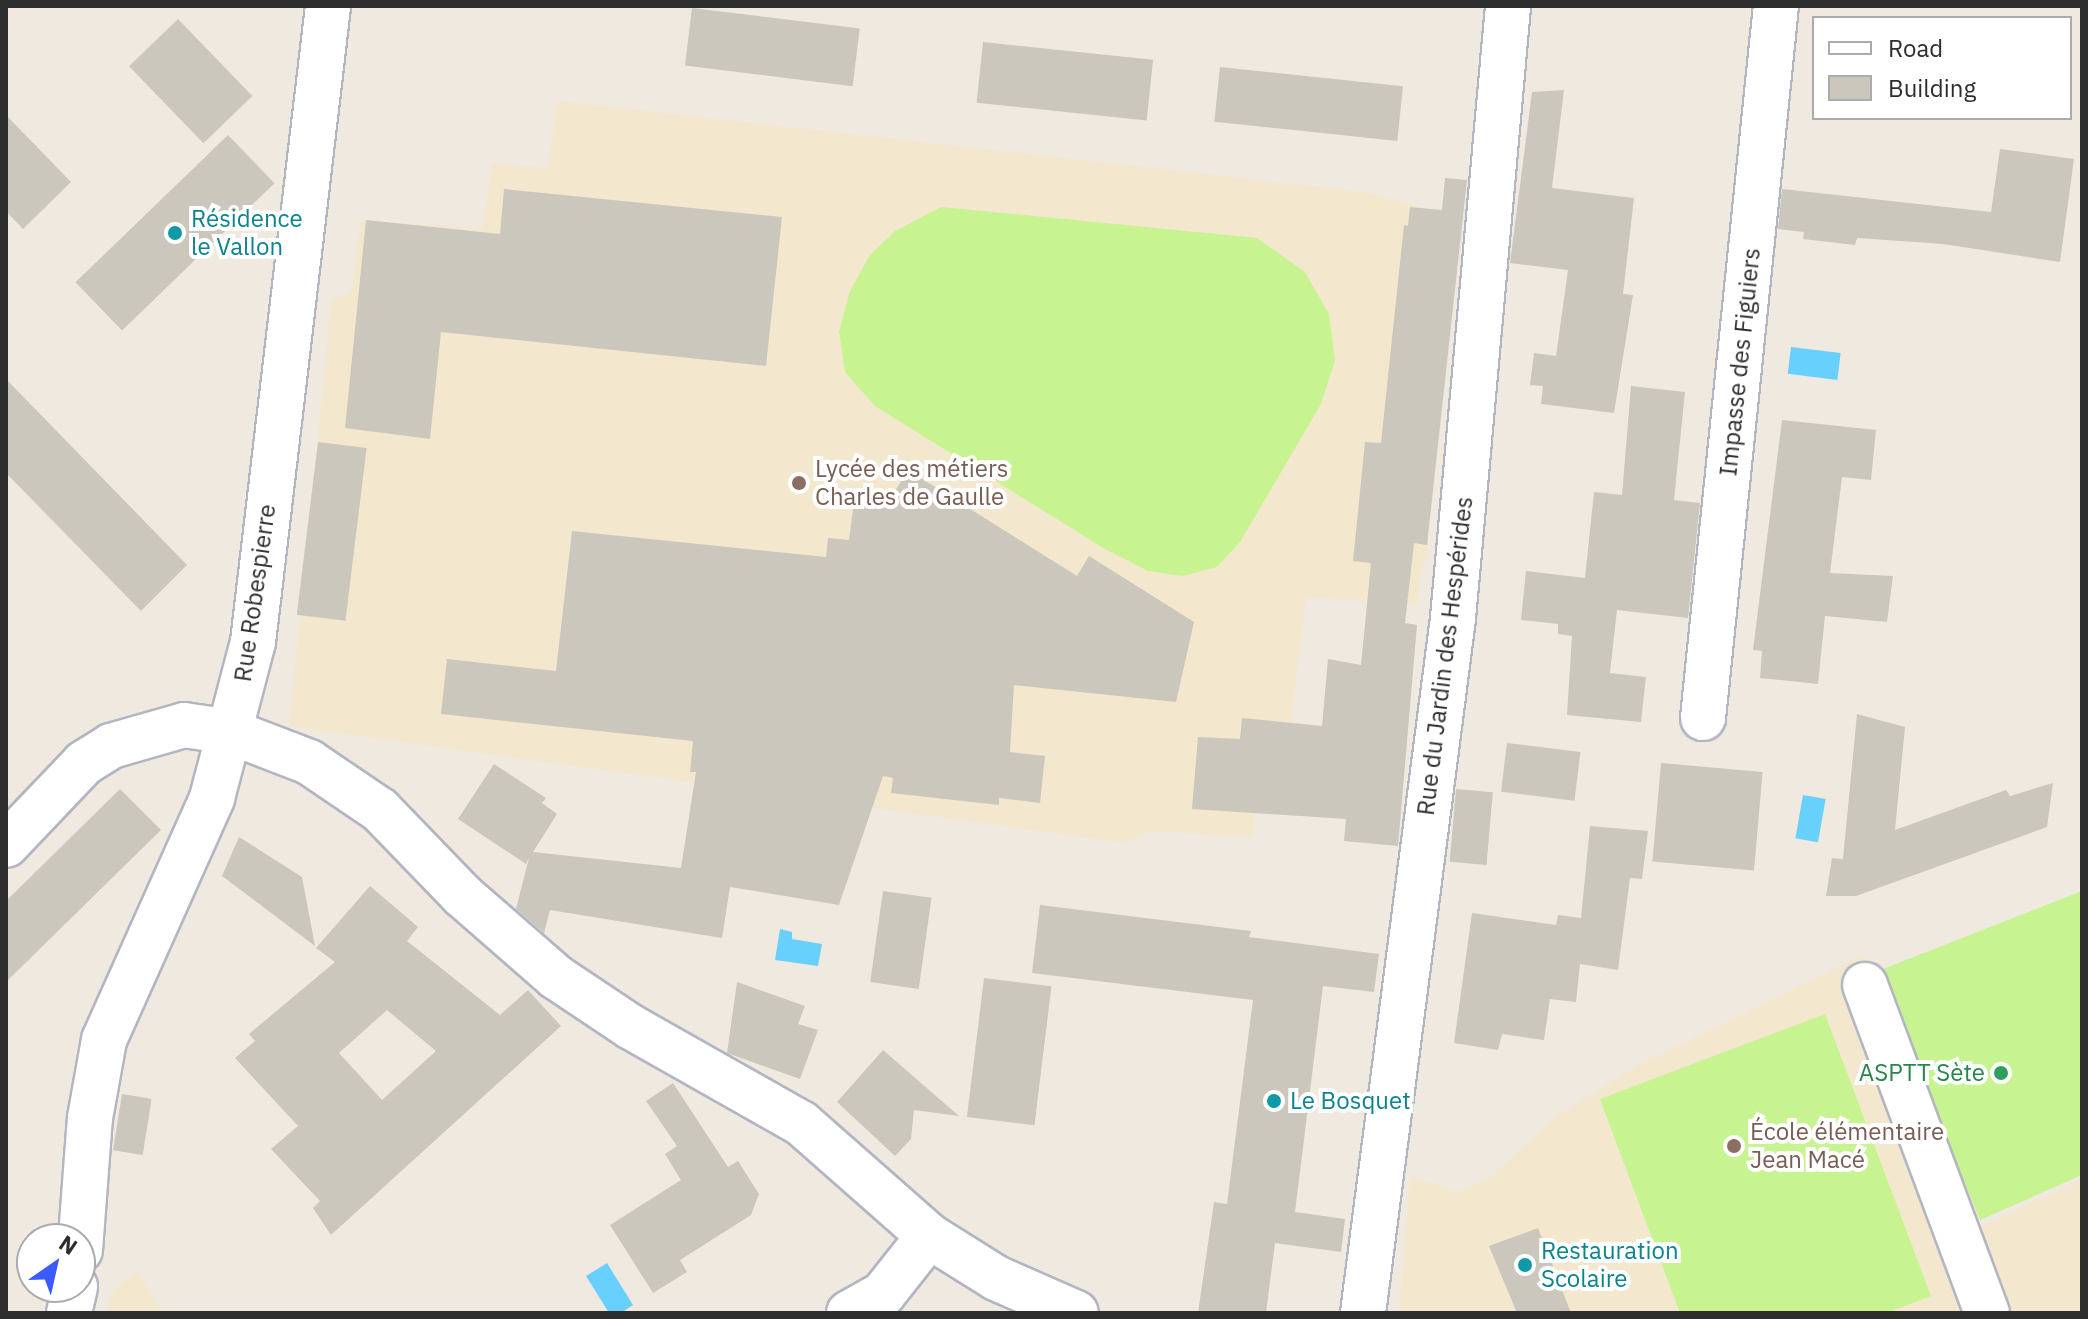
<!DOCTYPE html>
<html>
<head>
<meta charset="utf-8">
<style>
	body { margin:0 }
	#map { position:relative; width:2088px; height:1319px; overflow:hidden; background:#f0e9df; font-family:"IBM Plex Sans",sans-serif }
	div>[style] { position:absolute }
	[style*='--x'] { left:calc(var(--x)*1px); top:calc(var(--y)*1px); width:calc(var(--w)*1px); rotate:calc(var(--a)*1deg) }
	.education>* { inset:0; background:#f3e7cd }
	.pitch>* { inset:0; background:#c7f491 }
	.water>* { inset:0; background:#68d0fc; transform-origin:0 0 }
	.building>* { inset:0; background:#cbc7bd; transform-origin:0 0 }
	.roads { filter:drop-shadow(2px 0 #b2b5c2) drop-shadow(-2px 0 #b2b5c2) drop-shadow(0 2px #b2b5c2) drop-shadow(0 -2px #b2b5c2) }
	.street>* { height:44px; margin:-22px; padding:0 22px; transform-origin:22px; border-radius:22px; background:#fff }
	.secondary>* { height:44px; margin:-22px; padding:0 22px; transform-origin:22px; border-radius:22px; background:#fff }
	.dots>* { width:22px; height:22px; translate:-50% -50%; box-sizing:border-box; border:4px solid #fff; border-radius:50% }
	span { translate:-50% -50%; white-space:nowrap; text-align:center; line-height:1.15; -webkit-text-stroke:8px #fff; paint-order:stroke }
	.culture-label { font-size:24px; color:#0d838f }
	.left { translate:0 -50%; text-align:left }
	.street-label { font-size:24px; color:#2d2d2d }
	.education-label { font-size:24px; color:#785e54 }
	.leisure-label { font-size:24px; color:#27864d }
	.right { translate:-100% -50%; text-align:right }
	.frame { position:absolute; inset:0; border:8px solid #2d2d2d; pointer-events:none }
	.legend { position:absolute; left:1812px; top:16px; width:260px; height:104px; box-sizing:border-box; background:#fff; border:2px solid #ababab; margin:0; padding:10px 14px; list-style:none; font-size:24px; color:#2d2d2d }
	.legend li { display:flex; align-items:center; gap:16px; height:40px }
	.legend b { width:40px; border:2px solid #ababab }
	.north { position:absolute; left:16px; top:1223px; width:80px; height:80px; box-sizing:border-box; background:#fff; border:2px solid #ababab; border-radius:50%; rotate:34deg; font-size:22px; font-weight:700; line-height:32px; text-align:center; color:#2d2d2d }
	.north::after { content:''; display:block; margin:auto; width:28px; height:36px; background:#3c5bff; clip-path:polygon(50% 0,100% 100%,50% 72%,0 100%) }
</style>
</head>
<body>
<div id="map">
	<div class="education">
		<div style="clip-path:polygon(558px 101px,1364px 192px,1445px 214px,1427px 559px,1421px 568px,1417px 604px,1306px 597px,1283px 781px,1259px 778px,1252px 837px,1150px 831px,1125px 843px,289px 726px,330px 314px,332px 300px,351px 292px,361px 220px,482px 229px,493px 163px,547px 168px)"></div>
		<div style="clip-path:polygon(1863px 955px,1978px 1228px,2082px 1180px,2082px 1313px,1399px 1313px,1410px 1176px,1457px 1192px,1490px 1178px,1555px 1117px,1638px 1065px)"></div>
		<div style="clip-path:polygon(137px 1271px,163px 1313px,108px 1313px,110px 1294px)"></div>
	</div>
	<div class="pitch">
		<div style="clip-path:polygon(941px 207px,1257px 238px,1305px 272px,1329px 314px,1335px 360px,1321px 404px,1240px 542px,1217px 567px,1182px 576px,1148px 571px,1105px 549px,875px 406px,845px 372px,839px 332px,850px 291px,870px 255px,895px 231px)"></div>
		<div style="clip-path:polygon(2082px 891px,2082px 1175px,1980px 1220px,1878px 971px)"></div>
		<div style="clip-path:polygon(1825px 1014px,1931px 1296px,1886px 1313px,1680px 1313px,1600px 1099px)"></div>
	</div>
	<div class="water">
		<div style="left:1791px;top:347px;width:50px;height:27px;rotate:7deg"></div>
		<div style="left:1803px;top:795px;width:23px;height:44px;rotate:10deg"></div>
		<div style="clip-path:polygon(780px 929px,792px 932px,792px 939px,822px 944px,818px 966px,775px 960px)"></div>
		<div style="clip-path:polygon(607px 1263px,633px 1305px,621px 1313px,609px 1313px,586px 1276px)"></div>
	</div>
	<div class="building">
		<div style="left:692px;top:8px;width:169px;height:58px;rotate:7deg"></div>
		<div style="left:178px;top:19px;width:107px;height:68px;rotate:46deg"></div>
		<div style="left:983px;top:42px;width:171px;height:61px;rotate:6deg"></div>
		<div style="left:1220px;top:67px;width:184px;height:55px;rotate:6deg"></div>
		<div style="clip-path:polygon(1564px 90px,1552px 188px,1634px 198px,1623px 294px,1633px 295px,1614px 413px,1541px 404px,1543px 386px,1530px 385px,1534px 353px,1556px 356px,1568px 270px,1510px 263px,1532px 92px)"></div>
		<div style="clip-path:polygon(6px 115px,71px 182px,23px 229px,6px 211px)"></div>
		<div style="left:228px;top:135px;width:67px;height:212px;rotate:46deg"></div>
		<div style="clip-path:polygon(2000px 149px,2074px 159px,2060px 262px,1943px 244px,1857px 238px,1855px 245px,1803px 239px,1804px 232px,1778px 229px,1782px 189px,1991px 212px)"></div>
		<div style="clip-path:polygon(1445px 178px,1467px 180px,1427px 545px,1414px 543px,1405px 623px,1417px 625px,1398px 846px,1344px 841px,1346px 819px,1192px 809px,1198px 737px,1240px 739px,1242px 718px,1322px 726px,1328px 659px,1361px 665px,1371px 563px,1353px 561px,1365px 442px,1381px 443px,1404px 225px,1408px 226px,1410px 207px,1442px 210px)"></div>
		<div style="clip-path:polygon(504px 189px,782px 217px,766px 366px,441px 332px,430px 439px,345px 428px,366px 220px,500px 234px)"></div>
		<div style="clip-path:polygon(6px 379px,187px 565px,141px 611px,6px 473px)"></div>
		<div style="clip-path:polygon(1631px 386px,1685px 392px,1674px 500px,1700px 503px,1688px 618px,1617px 610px,1610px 673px,1646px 677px,1641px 722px,1567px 715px,1572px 636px,1558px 634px,1558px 624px,1521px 620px,1526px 571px,1585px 578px,1594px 492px,1622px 495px)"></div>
		<div style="clip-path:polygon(1782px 420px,1876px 430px,1871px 480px,1842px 477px,1830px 573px,1893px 576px,1887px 622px,1825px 616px,1818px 684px,1760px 678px,1762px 651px,1753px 650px)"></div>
		<div style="left:318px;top:442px;width:49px;height:174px;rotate:7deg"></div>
		<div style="clip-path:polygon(908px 470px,1077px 576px,1089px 556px,1194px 622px,1176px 702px,1014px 685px,1010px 752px,1045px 756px,1040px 803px,999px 798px,999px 805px,891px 793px,893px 778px,883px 776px,839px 905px,730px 887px,722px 938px,550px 910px,544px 933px,516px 909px,529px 858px,526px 864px,458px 819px,494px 764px,546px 798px,542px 803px,557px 814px,533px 852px,681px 868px,696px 772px,690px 772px,693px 741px,441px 714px,447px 659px,556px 671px,572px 531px,826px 557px,828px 538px,849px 540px,854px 502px,886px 506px)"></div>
		<div style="clip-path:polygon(1857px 714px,1905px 727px,1895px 830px,2006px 790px,2010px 796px,2053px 783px,2047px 827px,1856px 896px,1826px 896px,1832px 858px,1843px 859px)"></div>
		<div style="left:1507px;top:743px;width:74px;height:49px;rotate:7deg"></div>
		<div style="left:1661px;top:763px;width:102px;height:99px;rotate:5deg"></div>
		<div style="clip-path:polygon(120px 789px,161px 830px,6px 982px,6px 901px)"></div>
		<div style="left:1456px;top:789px;width:37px;height:73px;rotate:5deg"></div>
		<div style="clip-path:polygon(1590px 826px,1648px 831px,1642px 879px,1630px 878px,1618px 970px,1580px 964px,1576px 1002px,1550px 999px,1544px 1040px,1502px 1034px,1498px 1050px,1454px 1043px,1472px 913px,1556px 925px,1558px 915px,1581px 918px)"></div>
		<div style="clip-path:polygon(239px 837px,302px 877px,315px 946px,222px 876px)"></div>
		<div style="clip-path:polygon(evenodd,370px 886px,418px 927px,407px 941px,500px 1015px,528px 990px,561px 1026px,331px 1235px,313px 1208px,320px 1201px,271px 1149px,298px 1126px,235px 1058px,255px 1041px,249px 1034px,335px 962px,316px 948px,370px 886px,387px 1010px,436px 1051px,382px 1100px,339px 1053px,387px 1010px)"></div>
		<div style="left:883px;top:891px;width:49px;height:92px;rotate:8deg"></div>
		<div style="clip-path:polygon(1040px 905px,1251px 931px,1249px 937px,1379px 954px,1374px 992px,1323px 986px,1295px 1212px,1345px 1219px,1341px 1252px,1275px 1243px,1266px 1313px,1198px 1313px,1214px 1202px,1227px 1204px,1253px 1000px,1032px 973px)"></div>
		<div style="left:984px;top:978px;width:68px;height:140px;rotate:7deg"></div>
		<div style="clip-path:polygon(737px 982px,805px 1006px,798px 1024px,818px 1030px,800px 1079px,727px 1053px)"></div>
		<div style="clip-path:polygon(883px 1050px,959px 1116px,914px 1110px,911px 1139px,895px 1156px,837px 1102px)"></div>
		<div style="clip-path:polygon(673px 1083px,728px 1167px,738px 1161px,759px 1194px,751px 1215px,680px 1260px,687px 1272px,653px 1293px,610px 1225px,681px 1180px,665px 1154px,677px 1146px,646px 1101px)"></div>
		<div style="left:122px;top:1094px;width:30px;height:57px;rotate:9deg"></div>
		<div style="clip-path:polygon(1538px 1228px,1571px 1313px,1517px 1313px,1489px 1246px)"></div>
	</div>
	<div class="roads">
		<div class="street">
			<div style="--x:1703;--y:718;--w:716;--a:-84.15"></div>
			<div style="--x:6;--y:845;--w:113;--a:-46.4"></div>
			<div style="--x:84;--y:763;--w:32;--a:-32"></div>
			<div style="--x:111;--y:746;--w:76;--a:-16"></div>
			<div style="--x:184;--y:725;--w:48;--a:8.5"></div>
			<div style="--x:231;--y:732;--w:84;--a:21"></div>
			<div style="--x:309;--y:762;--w:86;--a:34.1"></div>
			<div style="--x:380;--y:810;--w:118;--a:46"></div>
			<div style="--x:462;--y:895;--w:125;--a:41.1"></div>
			<div style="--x:556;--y:977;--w:90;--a:33.7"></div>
			<div style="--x:631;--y:1027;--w:195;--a:29.5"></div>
			<div style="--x:801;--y:1123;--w:171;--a:41.4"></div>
			<div style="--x:929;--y:1236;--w:79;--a:32.1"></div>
			<div style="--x:996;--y:1278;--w:87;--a:23.6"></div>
			<div style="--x:1865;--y:985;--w:350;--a:69.6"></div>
			<div style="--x:849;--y:1313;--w:39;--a:-29"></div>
			<div style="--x:883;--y:1294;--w:74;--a:-51.6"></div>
			<div style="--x:1363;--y:1313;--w:701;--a:-82.62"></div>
			<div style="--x:1453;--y:618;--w:614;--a:-84.86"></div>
		</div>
		<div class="secondary">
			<div style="--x:80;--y:1250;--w:132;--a:-85.7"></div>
			<div style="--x:90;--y:1118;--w:79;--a:-79.8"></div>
			<div style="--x:104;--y:1040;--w:265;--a:-65.9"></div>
			<div style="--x:212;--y:798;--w:161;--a:-75.3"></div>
			<div style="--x:253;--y:642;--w:640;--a:-83.27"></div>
			<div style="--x:69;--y:1313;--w:27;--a:-77"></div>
		</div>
	</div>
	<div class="dots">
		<div style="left:175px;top:233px;background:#0f9aa8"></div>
		<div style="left:799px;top:483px;background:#8d6e63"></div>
		<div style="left:2001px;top:1073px;background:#2e9e5b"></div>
		<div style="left:1274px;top:1101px;background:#0f9aa8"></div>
		<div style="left:1734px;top:1146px;background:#8d6e63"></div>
		<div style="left:1525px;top:1265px;background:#0f9aa8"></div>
	</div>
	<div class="culture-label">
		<span class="left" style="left:191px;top:233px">Résidence<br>le Vallon</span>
		<span class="left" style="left:1290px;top:1101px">Le Bosquet</span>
		<span class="left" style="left:1541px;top:1265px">Restauration<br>Scolaire</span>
	</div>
	<div class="street-label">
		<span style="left:1740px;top:362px;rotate:-84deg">Impasse des Figuiers</span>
		<span style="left:255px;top:593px;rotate:-82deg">Rue Robespierre</span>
		<span style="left:1445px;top:656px;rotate:-83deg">Rue du Jardin des Hespérides</span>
	</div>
	<div class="education-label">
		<span class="left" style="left:815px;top:483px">Lycée des métiers<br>Charles de Gaulle</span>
		<span class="left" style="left:1750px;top:1146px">École élémentaire<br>Jean Macé</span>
	</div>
	<div class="leisure-label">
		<span class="right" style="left:1985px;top:1073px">ASPTT Sète</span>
	</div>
	<div class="frame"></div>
	<ul class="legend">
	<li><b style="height:10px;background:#fff"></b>Road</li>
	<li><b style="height:22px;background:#cbc7bd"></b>Building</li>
	</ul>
	<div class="north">N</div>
</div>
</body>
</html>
